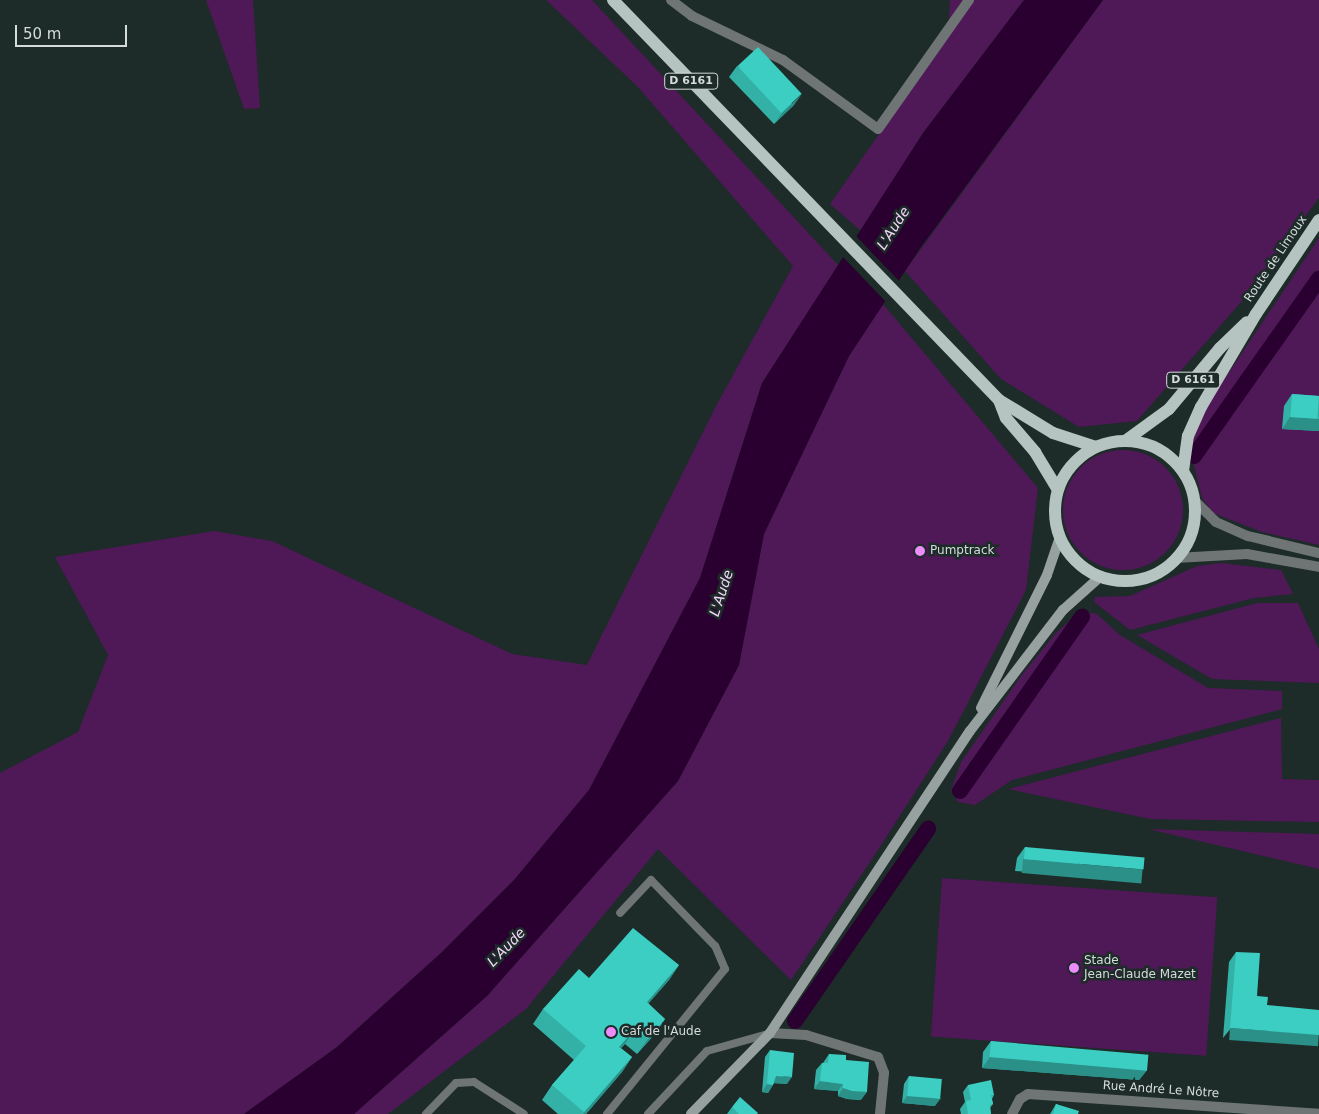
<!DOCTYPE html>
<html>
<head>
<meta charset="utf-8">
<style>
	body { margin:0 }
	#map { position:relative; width:1319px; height:1114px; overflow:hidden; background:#1d2b29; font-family:"DejaVu Sans",sans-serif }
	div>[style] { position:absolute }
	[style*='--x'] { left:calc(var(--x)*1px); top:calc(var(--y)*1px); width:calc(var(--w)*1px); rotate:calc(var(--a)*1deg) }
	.green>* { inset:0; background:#4f1857; transform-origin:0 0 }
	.round { border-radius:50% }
	.water>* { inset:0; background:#29002f }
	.pier>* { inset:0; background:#1d2b29 }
	.canal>* { height:16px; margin:-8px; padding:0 8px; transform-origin:8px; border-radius:8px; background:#29002f }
	.lane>* { height:8px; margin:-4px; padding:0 4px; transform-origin:4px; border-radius:4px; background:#6e7574 }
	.street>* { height:10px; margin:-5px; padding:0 5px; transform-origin:5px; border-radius:5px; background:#6e7574 }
	.secondary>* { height:10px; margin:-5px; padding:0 5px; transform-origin:5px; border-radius:5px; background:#96a1a0 }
	.primary>* { height:12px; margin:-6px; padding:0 6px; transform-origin:6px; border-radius:6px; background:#b5c3c1 }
	.primary>.ring { margin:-6px; padding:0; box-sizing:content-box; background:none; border:12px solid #b5c3c1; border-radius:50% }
	.wall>* { inset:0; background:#34b1a7 }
	.shaded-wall>* { inset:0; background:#2a9088; transform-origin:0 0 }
	.building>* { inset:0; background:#3ccec2; transform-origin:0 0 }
	.dots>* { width:14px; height:14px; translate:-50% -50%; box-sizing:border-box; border:2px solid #1d2b29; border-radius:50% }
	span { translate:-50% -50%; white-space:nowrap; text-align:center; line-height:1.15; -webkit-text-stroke:5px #1d2b29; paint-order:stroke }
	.shield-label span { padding:1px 4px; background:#1d2b29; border:1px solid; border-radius:4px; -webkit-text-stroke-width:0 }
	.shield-label { font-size:11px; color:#d4dcdb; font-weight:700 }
	.street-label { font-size:12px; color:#d4dcdb }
	.poi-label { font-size:12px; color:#d4dcdb }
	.left { translate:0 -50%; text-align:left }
	.water-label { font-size:14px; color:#f5d5fa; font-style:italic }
	.scale { position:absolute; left:15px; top:25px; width:112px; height:22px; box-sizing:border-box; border:2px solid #d4dcdb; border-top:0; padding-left:6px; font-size:15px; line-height:18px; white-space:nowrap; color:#d4dcdb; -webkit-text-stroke:4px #1d2b29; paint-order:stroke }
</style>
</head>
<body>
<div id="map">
	<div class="green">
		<div style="clip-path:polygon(206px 0,253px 0,260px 108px,244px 109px)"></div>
		<div style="clip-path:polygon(546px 0,592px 0,839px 266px,762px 383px,700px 578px,589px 790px,514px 880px,442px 952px,337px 1047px,244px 1114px,0 1114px,0 773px,78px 732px,108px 655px,55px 557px,214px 531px,272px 541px,512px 654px,587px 665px,716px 406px,793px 266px,637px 86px)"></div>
		<div style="clip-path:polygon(950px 0,1024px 0,923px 133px,861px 231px,830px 204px,948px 36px)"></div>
		<div style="clip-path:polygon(1103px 0,1319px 0,1319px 198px,1241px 302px,1137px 421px,1079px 427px,1001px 379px,905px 271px)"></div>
		<div style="clip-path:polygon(1319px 238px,1319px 545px,1262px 532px,1213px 513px,1202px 498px,1190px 449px,1203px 411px)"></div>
		<div style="clip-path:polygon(883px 304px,1038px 488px,1026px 590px,948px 741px,874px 856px,791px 980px,658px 849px,526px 1009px,388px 1114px,354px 1114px,487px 996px,678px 781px,739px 665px,764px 534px,849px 356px)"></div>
		<div class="round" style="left:1063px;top:450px;width:120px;height:120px"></div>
		<div style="clip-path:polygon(1222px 563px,1281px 570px,1293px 594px,1254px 598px,1130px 630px,1094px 602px,1095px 597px,1130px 596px,1197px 566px)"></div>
		<div style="clip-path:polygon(1257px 603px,1298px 603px,1319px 649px,1319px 683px,1212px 679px,1137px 635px)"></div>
		<div style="clip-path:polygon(1080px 611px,1097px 614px,1120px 635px,1208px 688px,1282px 691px,1282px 709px,1012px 780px,975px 805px,958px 802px,951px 790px,961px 762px,1021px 676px,1055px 634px)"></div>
		<div style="clip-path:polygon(1281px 718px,1282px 779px,1319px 780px,1319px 822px,1150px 819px,1008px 789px)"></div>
		<div style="clip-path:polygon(1148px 829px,1319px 834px,1319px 869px)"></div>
		<div style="left:942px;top:878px;width:276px;height:159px;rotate:4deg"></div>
	</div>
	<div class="water">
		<div style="clip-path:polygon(1024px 0,1103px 0,921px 247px,849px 356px,764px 534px,739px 665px,678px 781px,487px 996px,354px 1114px,244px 1114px,337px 1047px,442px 952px,514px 880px,589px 790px,700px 578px,762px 383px,923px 133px)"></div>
	</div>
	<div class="pier">
		<div style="clip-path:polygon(855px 235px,901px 283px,887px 303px,842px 256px)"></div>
	</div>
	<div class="canal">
		<div style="--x:1194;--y:456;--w:217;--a:-54.8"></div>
		<div style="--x:960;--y:791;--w:213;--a:-55"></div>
		<div style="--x:795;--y:1021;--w:234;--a:-55.3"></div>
	</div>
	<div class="lane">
		<div style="--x:426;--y:1114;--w:43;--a:-45.9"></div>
		<div style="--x:456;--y:1083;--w:18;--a:-3"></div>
		<div style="--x:474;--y:1082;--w:59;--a:32.6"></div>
		<div style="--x:607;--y:1114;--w:187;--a:-50.9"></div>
		<div style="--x:725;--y:969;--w:25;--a:-113"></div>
		<div style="--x:715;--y:946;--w:92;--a:-134.1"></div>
		<div style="--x:651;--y:880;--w:45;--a:133.2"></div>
		<div style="--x:648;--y:1114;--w:86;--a:-46.9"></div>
		<div style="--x:707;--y:1051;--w:63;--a:-15.6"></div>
	</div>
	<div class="street">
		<div style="--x:671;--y:0;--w:26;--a:37"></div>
		<div style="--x:692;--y:16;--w:101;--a:25.8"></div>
		<div style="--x:783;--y:60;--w:117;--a:36"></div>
		<div style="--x:878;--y:129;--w:158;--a:-54.8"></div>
		<div style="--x:1195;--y:501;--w:30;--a:45"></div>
		<div style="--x:1216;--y:522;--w:35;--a:24"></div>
		<div style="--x:1248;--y:536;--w:73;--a:13.5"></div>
		<div style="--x:1176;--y:558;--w:71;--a:-3.2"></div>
		<div style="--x:1247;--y:554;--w:73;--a:10.2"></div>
		<div style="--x:770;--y:1033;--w:36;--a:3"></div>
		<div style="--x:806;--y:1035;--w:75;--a:17"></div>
		<div style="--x:878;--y:1057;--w:17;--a:69"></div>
		<div style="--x:884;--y:1073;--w:41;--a:95.6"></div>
		<div style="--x:1012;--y:1114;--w:17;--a:-62"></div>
		<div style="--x:1020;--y:1099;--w:9;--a:-32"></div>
		<div style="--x:1028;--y:1094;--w:292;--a:3.9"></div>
	</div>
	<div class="secondary">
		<div style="--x:981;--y:708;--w:148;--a:-63.6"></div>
		<div style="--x:1047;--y:575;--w:40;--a:-71.1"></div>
		<div style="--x:691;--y:1114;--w:113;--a:-45.7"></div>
		<div style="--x:770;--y:1033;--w:362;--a:-56.5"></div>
		<div style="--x:970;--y:731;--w:153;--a:-52.5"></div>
		<div style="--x:1063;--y:610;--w:51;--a:-41.8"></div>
	</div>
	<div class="primary">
		<div style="--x:613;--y:0;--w:556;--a:46.02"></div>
		<div style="--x:999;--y:400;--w:63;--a:31.4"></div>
		<div style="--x:1053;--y:433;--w:45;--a:18"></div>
		<div style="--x:999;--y:400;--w:19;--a:69"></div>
		<div style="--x:1006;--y:418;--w:45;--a:49.5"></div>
		<div style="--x:1035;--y:452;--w:44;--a:58.8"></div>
		<div style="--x:1125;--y:441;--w:54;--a:-36"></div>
		<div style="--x:1169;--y:409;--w:80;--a:-50.1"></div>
		<div style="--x:1220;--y:348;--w:37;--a:-44"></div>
		<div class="ring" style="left:1055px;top:441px;width:128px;height:128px"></div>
		<div style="--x:1183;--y:471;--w:35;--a:-82"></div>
		<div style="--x:1188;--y:436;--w:32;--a:-66"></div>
		<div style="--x:1201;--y:407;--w:108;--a:-59.4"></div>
		<div style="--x:1256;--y:314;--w:113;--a:-56.2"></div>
	</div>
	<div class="wall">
		<div style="clip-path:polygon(737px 66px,794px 105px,774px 124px,729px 77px)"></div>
		<div style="clip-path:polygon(1292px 394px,1319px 396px,1319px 431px,1282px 429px,1284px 406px)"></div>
		<div style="clip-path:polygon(1025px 847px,1135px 881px,1015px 871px,1017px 858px)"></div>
		<div style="clip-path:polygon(1236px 952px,1257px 996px,1223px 1038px,1229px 962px)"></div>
		<div style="clip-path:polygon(679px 965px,669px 980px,648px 1004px,665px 1019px,655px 1034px,637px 1054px,625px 1044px,621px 1048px,632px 1057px,622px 1072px,586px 1114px,558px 1114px,542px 1100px,552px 1085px,574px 1060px,533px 1024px,543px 1009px,589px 978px)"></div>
		<div style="clip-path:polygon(991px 1041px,1147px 1070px,1139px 1080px,982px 1068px,983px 1052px)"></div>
		<div style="clip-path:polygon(770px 1050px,787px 1084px,774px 1083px,768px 1093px,762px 1092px,765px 1057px)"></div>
		<div style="clip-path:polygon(829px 1054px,846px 1060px,861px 1100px,847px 1099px,838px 1096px,838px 1091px,814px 1089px,816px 1070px,822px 1063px,823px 1063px)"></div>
		<div style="clip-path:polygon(909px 1076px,935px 1106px,902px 1103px,904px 1084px)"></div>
		<div style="clip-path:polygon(968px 1085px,994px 1095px,992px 1099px,993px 1104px,990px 1108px,991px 1114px,961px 1114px,960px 1109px,965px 1102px,963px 1092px)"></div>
		<div style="clip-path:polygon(1056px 1104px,1078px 1114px,1050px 1114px)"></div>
		<div style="clip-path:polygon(732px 1107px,757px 1114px,727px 1114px)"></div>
	</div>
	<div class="shaded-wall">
		<div style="clip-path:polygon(802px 94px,794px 105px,774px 124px,782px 113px)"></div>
		<div style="clip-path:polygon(1290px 417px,1319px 419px,1319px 431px,1282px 429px)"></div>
		<div style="left:1023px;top:859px;width:120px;height:14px;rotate:5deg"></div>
		<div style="clip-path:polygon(679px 965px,669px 980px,636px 1017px,647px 1002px)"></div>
		<div style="clip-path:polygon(665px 1019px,655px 1034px,637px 1054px,648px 1039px)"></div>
		<div style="left:1230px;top:1028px;width:89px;height:12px;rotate:4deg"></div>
		<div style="clip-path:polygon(635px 1029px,625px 1044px,609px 1062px,619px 1047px)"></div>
		<div style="clip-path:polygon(632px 1057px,622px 1072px,586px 1114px,583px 1114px)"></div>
		<div style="clip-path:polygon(990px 1057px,1147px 1070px,1139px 1080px,982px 1068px)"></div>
		<div style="clip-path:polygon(776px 1076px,792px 1077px,787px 1084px,771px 1083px)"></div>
		<div style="clip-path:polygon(820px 1081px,843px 1084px,838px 1091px,814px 1089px)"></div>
		<div style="clip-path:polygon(767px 1084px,773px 1085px,768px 1093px,762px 1092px)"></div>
		<div style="clip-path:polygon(843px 1088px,867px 1092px,861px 1100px,847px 1099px,838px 1096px)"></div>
		<div style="clip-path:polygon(907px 1096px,941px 1098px,935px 1106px,902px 1103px)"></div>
	</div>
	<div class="building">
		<div style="left:758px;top:47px;width:64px;height:28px;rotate:47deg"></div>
		<div style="left:1292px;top:394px;width:27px;height:23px;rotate:4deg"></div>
		<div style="left:1025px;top:847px;width:120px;height:12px;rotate:5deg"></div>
		<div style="clip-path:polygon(633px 928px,679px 965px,647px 1002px,665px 1019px,648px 1039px,635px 1029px,619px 1047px,632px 1057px,584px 1112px,552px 1085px,586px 1046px,543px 1009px,579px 969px,589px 978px)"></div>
		<div style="clip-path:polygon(1236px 952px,1260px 953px,1257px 996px,1268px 997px,1267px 1005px,1319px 1010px,1319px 1035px,1230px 1028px)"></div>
		<div style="left:991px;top:1041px;width:158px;height:16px;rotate:5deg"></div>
		<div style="clip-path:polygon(770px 1050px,794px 1053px,792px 1077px,776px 1076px,773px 1085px,767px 1084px)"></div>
		<div style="clip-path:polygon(829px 1054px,846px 1055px,846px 1060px,869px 1062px,867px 1092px,852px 1091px,843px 1088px,843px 1084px,820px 1081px,822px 1063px,828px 1063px)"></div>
		<div style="left:909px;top:1076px;width:33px;height:20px;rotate:5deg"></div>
		<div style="clip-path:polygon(991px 1080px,994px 1095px,991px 1095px,993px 1104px,990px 1105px,991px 1114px,968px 1114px,966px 1101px,971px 1100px,968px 1085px)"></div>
		<div style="clip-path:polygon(740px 1097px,758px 1113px,757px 1114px,739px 1114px,732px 1107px)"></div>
		<div style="clip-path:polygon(1056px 1104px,1079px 1111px,1078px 1114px,1053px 1114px)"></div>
	</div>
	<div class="dots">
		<div style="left:920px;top:551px;background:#ec8cfb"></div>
		<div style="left:1074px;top:968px;background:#ec8cfb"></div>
		<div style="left:611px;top:1032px;background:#ec8cfb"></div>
	</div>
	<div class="shield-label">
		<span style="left:691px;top:81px">D 6161</span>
		<span style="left:1193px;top:380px">D 6161</span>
	</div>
	<div class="street-label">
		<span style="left:1276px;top:259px;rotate:-56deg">Route de Limoux</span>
		<span style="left:1161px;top:1090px;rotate:4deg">Rue André Le Nôtre</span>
	</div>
	<div class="poi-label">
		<span class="left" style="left:930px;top:551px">Pumptrack</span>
		<span class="left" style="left:1084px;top:968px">Stade<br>Jean-Claude Mazet</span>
		<span class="left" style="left:621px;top:1032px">Caf de l'Aude</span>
	</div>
	<div class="water-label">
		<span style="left:893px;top:228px;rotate:-57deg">L'Aude</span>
		<span style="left:721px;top:593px;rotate:-72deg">L'Aude</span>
		<span style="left:506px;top:947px;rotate:-46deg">L'Aude</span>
	</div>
	<div class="scale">50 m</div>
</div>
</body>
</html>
